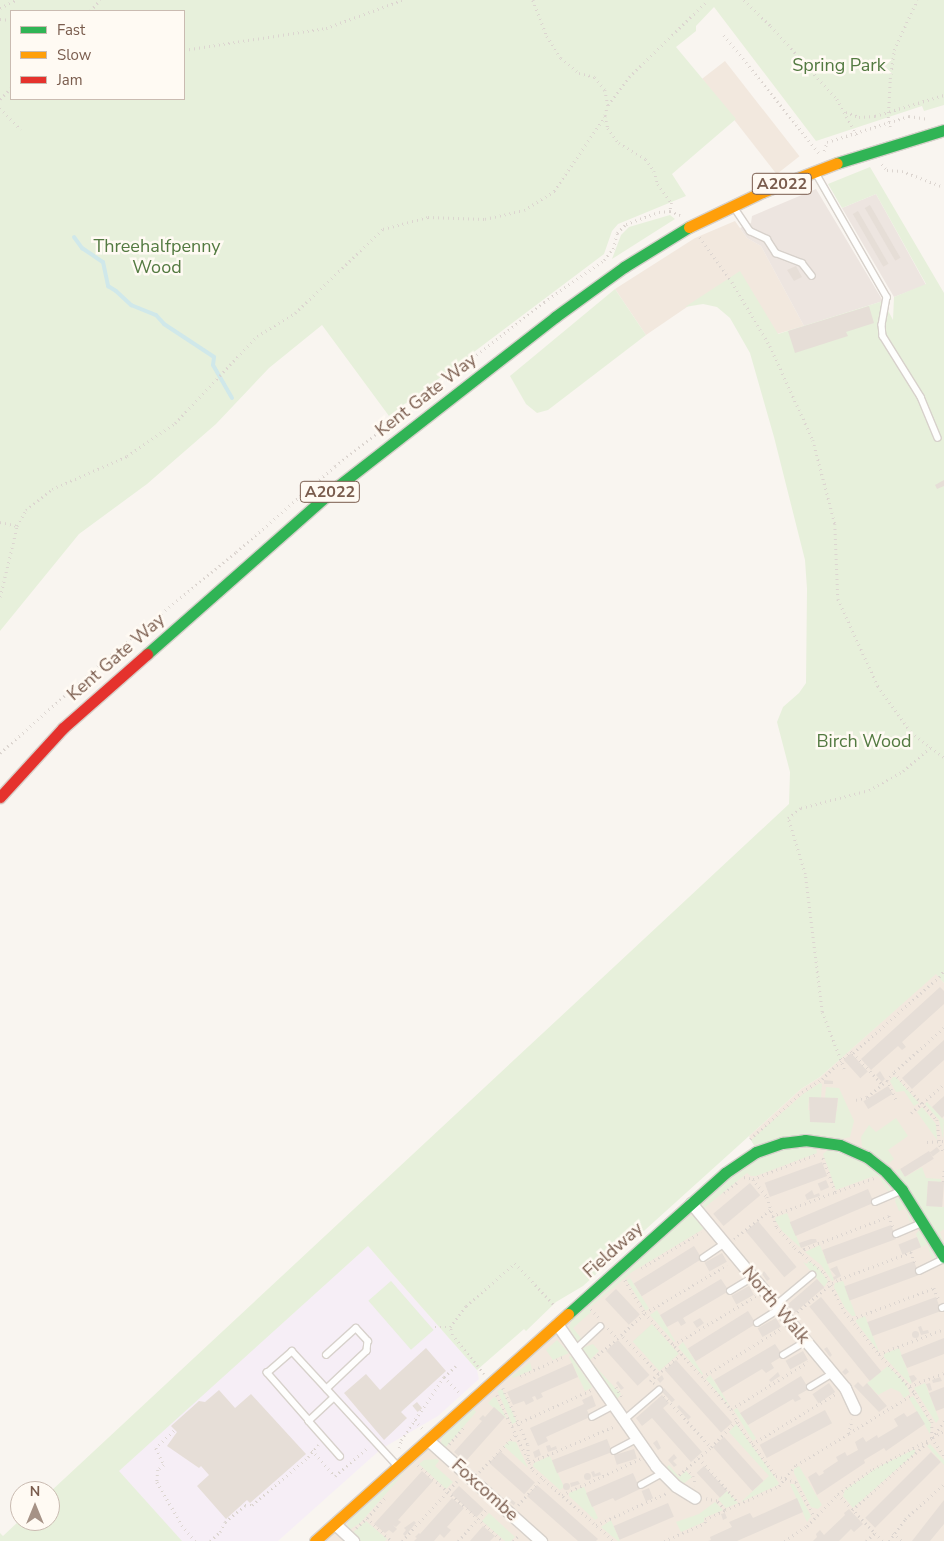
<!DOCTYPE html>
<html>
<head>
<meta charset="utf-8">
<style>
	body { margin:0 }
	#map { position:relative; width:944px; height:1541px; overflow:hidden; background:#f9f5f0; font-family:"Nunito Sans",sans-serif }
	div>[style] { position:absolute }
	[style*='--x'] { left:calc(var(--x)*1px); top:calc(var(--y)*1px); width:calc(var(--w)*1px); rotate:calc(var(--a)*1deg) }
	.residential>* { inset:0; background:#f2e8de; transform-origin:0 0 }
	.industrial>* { inset:0; background:#ede5e0 }
	.education>* { inset:0; background:#f6eef6 }
	.green>* { inset:0; background:#e7f0db; transform-origin:0 0 }
	.stream>* { height:4px; margin:-2px; padding:0 2px; transform-origin:2px; border-radius:2px; background:#d0e8ea }
	.building>* { inset:0; background:#e6ded7; transform-origin:0 0 }
	.round { border-radius:50% }
	.path>* { height:2.5px; margin-top:-1.25px; transform-origin:0; background:repeating-linear-gradient(90deg,#dcd5d0 0 1px,transparent 0 5px) }
	.roads { filter:drop-shadow(1px 0 #d7d1cb) drop-shadow(-1px 0 #d7d1cb) drop-shadow(0 1px #d7d1cb) drop-shadow(0 -1px #d7d1cb) }
	.lane>* { height:5.5px; margin:-2.75px; padding:0 2.75px; transform-origin:2.75px; border-radius:2.75px; background:#fefefd }
	.street>* { height:11px; margin:-5.5px; padding:0 5.5px; transform-origin:5.5px; border-radius:5.5px; background:#fefefd }
	.fast>* { height:11px; margin:-5.5px; padding:0 5.5px; transform-origin:5.5px; border-radius:5.5px; background:#30b455 }
	.slow>* { height:11px; margin:-5.5px; padding:0 5.5px; transform-origin:5.5px; border-radius:5.5px; background:#ff9f0a }
	.jam>* { height:11px; margin:-5.5px; padding:0 5.5px; transform-origin:5.5px; border-radius:5.5px; background:#e5322d }
	span { translate:-50% -50%; white-space:nowrap; text-align:center; line-height:1.15; -webkit-text-stroke:5px #fffaf3; paint-order:stroke }
	.shield-label span { padding:1px 4px; background:#fffaf3; border:1px solid; border-radius:4px; -webkit-text-stroke-width:0 }
	.shield-label { font-size:16px; color:#7a5c4d; font-weight:700 }
	.park-label { font-size:18px; color:#537a41 }
	.street-label { font-size:18px; color:#7a5c4d }
	.legend { position:absolute; left:10px; top:10px; width:175px; height:90px; box-sizing:border-box; background:#fffaf3; border:1px solid #cabbb1; margin:0; padding:6px 9px; list-style:none; font-size:15px; color:#7a5c4d }
	.legend li { display:flex; align-items:center; gap:10px; height:25px }
	.legend b { width:25px; border:1px solid #cabbb1 }
	.north { position:absolute; left:10px; top:1481px; width:50px; height:50px; box-sizing:border-box; background:#fffaf3; border:1px solid #cabbb1; border-radius:50%; rotate:0deg; font-size:14px; font-weight:700; line-height:20px; text-align:center; color:#7a5c4d }
	.north::after { content:''; display:block; margin:auto; width:18px; height:22px; background:#a69286; clip-path:polygon(50% 0,100% 100%,50% 72%,0 100%) }
</style>
</head>
<body>
<div id="map">
	<div class="residential">
		<div style="left:725px;top:61px;width:121px;height:29px;rotate:52deg"></div>
		<div style="clip-path:polygon(735px 221px,747px 238px,761px 246px,804px 326px,770px 336px,706px 294px,646px 335px,615px 289px,695px 238px)"></div>
		<div style="clip-path:polygon(936px 973px,944px 983px,944px 1255px,920px 1217px,850px 1148px,757px 1151px,749px 1136px,801px 1089px,820px 1077px)"></div>
		<div style="clip-path:polygon(798px 1141px,875px 1164px,944px 1258px,944px 1541px,316px 1541px,719px 1179px)"></div>
	</div>
	<div class="industrial">
		<div style="clip-path:polygon(816px 189px,883px 301px,804px 326px,761px 246px,747px 238px,740px 228px,751px 223px,752px 216px)"></div>
		<div style="clip-path:polygon(876px 194px,926px 285px,894px 297px,842px 208px)"></div>
	</div>
	<div class="education">
		<div style="clip-path:polygon(368px 1246px,477px 1370px,479px 1379px,438px 1416px,381px 1449px,278px 1541px,36px 1541px)"></div>
	</div>
	<div class="green">
		<div style="clip-path:polygon(evenodd,0 0,944px 0,944px 105px,924px 111px,922px 106px,816px 141px,714px 7px,696px 26px,696px 31px,676px 47px,736px 119px,672px 174px,686px 196px,618px 224px,612px 231px,604px 254px,389px 416px,322px 325px,269px 368px,216px 424px,147px 484px,79px 534px,0 631px,0 0,184px 11px,184px 99px,11px 99px,11px 11px,184px 11px)"></div>
		<div style="clip-path:polygon(870px 167px,944px 293px,944px 983px,936px 974px,820px 1077px,801px 1089px,583px 1286px,556px 1302px,526px 1331px,524px 1329px,477px 1370px,368px 1246px,119px 1471px,182px 1541px,0 1541px,0 1533px,3px 1536px,20px 1520px,50px 1521px,50px 1492px,789px 804px,790px 772px,777px 722px,783px 707px,799px 693px,806px 683px,807px 589px,805px 560px,774px 437px,750px 353px,730px 318px,717px 307px,703px 304px,685px 307px,740px 271px,778px 334px,883px 301px,893px 320px,894px 297px,926px 284px,876px 194px,842px 208px,828px 184px)"></div>
		<div style="clip-path:polygon(670px 215px,675px 219px,612px 259px,621px 235px,629px 227px)"></div>
		<div style="clip-path:polygon(615px 289px,646px 335px,548px 410px,537px 413px,526px 404px,510px 376px)"></div>
		<div style="clip-path:polygon(893px 1077px,896px 1077px,919px 1103px,914px 1106px,904px 1091px,896px 1092px,890px 1081px)"></div>
		<div style="clip-path:polygon(820px 1083px,822px 1084px,821px 1098px,809px 1098px,808px 1110px,837px 1111px,838px 1098px,825px 1098px,826px 1087px,839px 1088px,854px 1121px,850px 1137px,842px 1139px,819px 1135px,754px 1145px,751px 1140px,803px 1094px)"></div>
		<div style="clip-path:polygon(927px 1102px,944px 1120px,943px 1139px,939px 1120px,925px 1104px)"></div>
		<div style="clip-path:polygon(922px 1107px,936px 1124px,937px 1140px,917px 1112px)"></div>
		<div style="clip-path:polygon(896px 1118px,908px 1136px,888px 1150px,894px 1159px,888px 1164px,862px 1147px,861px 1137px,869px 1125px,876px 1132px)"></div>
		<div style="clip-path:polygon(799px 1147px,816px 1148px,817px 1153px,756px 1176px,751px 1176px,747px 1173px,703px 1209px,704px 1202px,736px 1172px,758px 1158px,775px 1152px)"></div>
		<div style="clip-path:polygon(829px 1149px,860px 1161px,879px 1174px,891px 1190px,888px 1191px,879px 1177px,874px 1176px,836px 1190px,823px 1154px)"></div>
		<div style="clip-path:polygon(922px 1167px,926px 1178px,941px 1179px,941px 1182px,928px 1181px,927px 1194px,929px 1194px,929px 1206px,944px 1207px,944px 1229px,940px 1232px,944px 1244px,895px 1170px,900px 1169px,905px 1177px)"></div>
		<div style="clip-path:polygon(897px 1197px,899px 1198px,913px 1223px,910px 1222px,905px 1209px,899px 1211px,895px 1201px)"></div>
		<div style="clip-path:polygon(787px 1213px,801px 1248px,782px 1231px,775px 1220px,776px 1217px)"></div>
		<div style="clip-path:polygon(689px 1215px,696px 1217px,705px 1228px,632px 1272px,589px 1308px,591px 1312px,573px 1328px,581px 1338px,577px 1342px,569px 1328px,572px 1319px)"></div>
		<div style="clip-path:polygon(919px 1230px,935px 1257px,935px 1259px,932px 1258px,927px 1245px,921px 1247px,916px 1234px)"></div>
		<div style="clip-path:polygon(820px 1245px,834px 1280px,832px 1281px,821px 1265px,805px 1252px)"></div>
		<div style="clip-path:polygon(809px 1261px,818px 1268px,828px 1281px,824px 1287px,803px 1262px,807px 1264px)"></div>
		<div style="left:630px;top:1278px;width:36px;height:4px;rotate:58deg"></div>
		<div style="left:391px;top:1281px;width:65px;height:30px;rotate:49deg"></div>
		<div style="clip-path:polygon(843px 1281px,856px 1316px,852px 1316px,845px 1308px,834px 1287px,835px 1283px)"></div>
		<div style="clip-path:polygon(657px 1310px,675px 1341px,674px 1342px,650px 1315px)"></div>
		<div style="clip-path:polygon(865px 1316px,879px 1352px,856px 1322px,856px 1320px)"></div>
		<div style="left:652px;top:1324px;width:40px;height:26px;rotate:48deg"></div>
		<div style="clip-path:polygon(557px 1340px,569px 1353px,553px 1360px,546px 1350px)"></div>
		<div style="clip-path:polygon(683px 1342px,703px 1374px,702px 1375px,678px 1347px)"></div>
		<div style="clip-path:polygon(593px 1344px,599px 1351px,590px 1360px,582px 1348px)"></div>
		<div style="clip-path:polygon(899px 1348px,912px 1383px,910px 1384px,884px 1357px,884px 1354px)"></div>
		<div style="clip-path:polygon(571px 1356px,592px 1387px,591px 1388px,585px 1391px,569px 1357px)"></div>
		<div style="clip-path:polygon(530px 1362px,532px 1370px,513px 1378px,512px 1376px)"></div>
		<div style="clip-path:polygon(592px 1363px,621px 1394px,617px 1399px,616px 1399px)"></div>
		<div style="clip-path:polygon(888px 1366px,906px 1384px,910px 1394px,904px 1398px,900px 1392px,891px 1388px,878px 1395px,867px 1383px)"></div>
		<div style="clip-path:polygon(710px 1375px,722px 1393px,730px 1407px,706px 1379px)"></div>
		<div style="clip-path:polygon(925px 1383px,939px 1419px,936px 1423px,914px 1388px)"></div>
		<div style="left:502px;top:1389px;width:36px;height:5px;rotate:66deg"></div>
		<div style="clip-path:polygon(913px 1396px,931px 1424px,930px 1434px,909px 1398px)"></div>
		<div style="clip-path:polygon(494px 1397px,496px 1398px,507px 1419px,488px 1403px)"></div>
		<div style="clip-path:polygon(473px 1408px,476px 1412px,445px 1448px,441px 1444px,442px 1437px)"></div>
		<div style="left:737px;top:1408px;width:36px;height:4px;rotate:58deg"></div>
		<div style="clip-path:polygon(736px 1424px,779px 1483px,778px 1485px,741px 1502px,769px 1476px,729px 1432px)"></div>
		<div style="clip-path:polygon(509px 1441px,516px 1442px,528px 1468px,504px 1446px)"></div>
		<div style="clip-path:polygon(930px 1444px,944px 1460px,944px 1465px,927px 1446px)"></div>
		<div style="clip-path:polygon(915px 1449px,915px 1453px,853px 1508px,843px 1496px,845px 1490px,878px 1467px)"></div>
		<div style="clip-path:polygon(550px 1456px,564px 1487px,560px 1490px,533px 1466px,534px 1463px)"></div>
		<div style="clip-path:polygon(437px 1459px,439px 1461px,435px 1466px,453px 1482px,446px 1489px,419px 1464px,424px 1460px)"></div>
		<div style="clip-path:polygon(669px 1465px,679px 1477px,686px 1471px,692px 1477px,682px 1485px,665px 1469px)"></div>
		<div style="clip-path:polygon(799px 1466px,822px 1505px,818px 1509px,811px 1507px,794px 1473px,794px 1469px)"></div>
		<div style="clip-path:polygon(406px 1471px,360px 1523px,349px 1530px,347px 1524px,350px 1519px)"></div>
		<div style="clip-path:polygon(790px 1484px,794px 1484px,811px 1516px,807px 1522px)"></div>
		<div style="clip-path:polygon(584px 1487px,598px 1518px,595px 1520px,569px 1496px,569px 1493px)"></div>
		<div style="clip-path:polygon(727px 1491px,738px 1503px,726px 1508px,718px 1499px)"></div>
		<div style="clip-path:polygon(715px 1502px,723px 1510px,704px 1518px,704px 1522px,681px 1532px,676px 1522px,699px 1514px)"></div>
		<div style="clip-path:polygon(489px 1513px,515px 1537px,511px 1541px,505px 1541px,482px 1521px)"></div>
		<div style="clip-path:polygon(611px 1520px,620px 1541px,618px 1541px,601px 1527px)"></div>
		<div style="clip-path:polygon(366px 1521px,387px 1539px,385px 1541px,361px 1541px,352px 1533px)"></div>
	</div>
	<div class="stream">
		<div style="--x:74;--y:237;--w:14;--a:54"></div>
		<div style="--x:82;--y:248;--w:25;--a:34"></div>
		<div style="--x:103;--y:262;--w:25;--a:78"></div>
		<div style="--x:108;--y:286;--w:9;--a:32"></div>
		<div style="--x:116;--y:291;--w:21;--a:43"></div>
		<div style="--x:131;--y:305;--w:27;--a:22"></div>
		<div style="--x:156;--y:315;--w:12;--a:48"></div>
		<div style="--x:164;--y:324;--w:60;--a:33.4"></div>
		<div style="--x:214;--y:357;--w:8;--a:97"></div>
		<div style="--x:213;--y:365;--w:38;--a:60"></div>
	</div>
	<div class="building">
		<div style="left:870px;top:205px;width:61px;height:6px;rotate:60deg"></div>
		<div style="left:858px;top:211px;width:61px;height:6px;rotate:60deg"></div>
		<div style="clip-path:polygon(796px 266px,802px 277px,794px 281px,787px 270px)"></div>
		<div style="clip-path:polygon(869px 306px,874px 323px,846px 332px,848px 336px,795px 353px,788px 331px)"></div>
		<div style="clip-path:polygon(944px 480px,944px 486px,937px 489px,935px 485px)"></div>
		<div style="clip-path:polygon(940px 987px,944px 991px,944px 1004px,902px 1042px,906px 1047px,902px 1050px,898px 1046px,871px 1070px,861px 1059px)"></div>
		<div style="clip-path:polygon(944px 1040px,944px 1060px,912px 1089px,902px 1078px)"></div>
		<div style="left:851px;top:1053px;width:25px;height:10px;rotate:48deg"></div>
		<div style="clip-path:polygon(880px 1071px,885px 1079px,882px 1082px,876px 1075px)"></div>
		<div style="clip-path:polygon(824px 1080px,833px 1081px,833px 1084px,824px 1084px)"></div>
		<div style="left:888px;top:1086px;width:9px;height:29px;rotate:58deg"></div>
		<div style="clip-path:polygon(944px 1096px,944px 1116px,942px 1118px,932px 1107px)"></div>
		<div style="clip-path:polygon(809px 1097px,838px 1098px,835px 1123px,810px 1122px)"></div>
		<div style="left:937px;top:1147px;width:5px;height:9px;rotate:53deg"></div>
		<div style="left:929px;top:1151px;width:9px;height:34px;rotate:58deg"></div>
		<div style="left:822px;top:1162px;width:15px;height:61px;rotate:70deg"></div>
		<div style="left:826px;top:1180px;width:8px;height:9px;rotate:67deg"></div>
		<div style="left:928px;top:1181px;width:16px;height:25px;rotate:4deg"></div>
		<div style="left:750px;top:1183px;width:16px;height:48px;rotate:50deg"></div>
		<div style="left:868px;top:1189px;width:15px;height:85px;rotate:67deg"></div>
		<div style="clip-path:polygon(812px 1190px,814px 1195px,819px 1193px,820px 1196px,807px 1200px,805px 1195px)"></div>
		<div style="left:758px;top:1221px;width:60px;height:16px;rotate:50deg"></div>
		<div style="left:891px;top:1225px;width:15px;height:73px;rotate:70deg"></div>
		<div style="left:917px;top:1237px;width:11px;height:20px;rotate:68deg"></div>
		<div style="clip-path:polygon(811px 1239px,816px 1239px,817px 1242px,801px 1248px,799px 1243px)"></div>
		<div style="left:694px;top:1246px;width:15px;height:71px;rotate:58deg"></div>
		<div style="left:722px;top:1253px;width:10px;height:20px;rotate:61deg"></div>
		<div style="left:914px;top:1261px;width:15px;height:74px;rotate:70deg"></div>
		<div style="clip-path:polygon(837px 1266px,841px 1276px,834px 1280px,833px 1277px,836px 1276px,830px 1269px)"></div>
		<div style="clip-path:polygon(764px 1271px,770px 1279px,767px 1281px,762px 1274px)"></div>
		<div style="clip-path:polygon(721px 1279px,729px 1291px,683px 1318px,686px 1323px,681px 1326px,678px 1321px,667px 1327px,660px 1315px)"></div>
		<div style="left:817px;top:1279px;width:11px;height:40px;rotate:49deg"></div>
		<div style="left:749px;top:1286px;width:10px;height:20px;rotate:61deg"></div>
		<div style="left:616px;top:1289px;width:35px;height:15px;rotate:47deg"></div>
		<div style="left:821px;top:1297px;width:96px;height:15px;rotate:51deg"></div>
		<div style="left:936px;top:1297px;width:15px;height:73px;rotate:70deg"></div>
		<div style="left:748px;top:1311px;width:15px;height:71px;rotate:58deg"></div>
		<div style="clip-path:polygon(700px 1318px,704px 1323px,697px 1328px,693px 1322px)"></div>
		<div style="left:776px;top:1318px;width:10px;height:21px;rotate:61deg"></div>
		<div style="clip-path:polygon(921px 1326px,923px 1331px,928px 1330px,929px 1333px,921px 1335px,918px 1327px)"></div>
		<div class="round" style="left:911.5px;top:1330.5px;width:7px;height:7px"></div>
		<div style="clip-path:polygon(944px 1338px,944px 1354px,907px 1368px,901px 1355px)"></div>
		<div style="left:618px;top:1340px;width:47px;height:16px;rotate:48deg"></div>
		<div style="clip-path:polygon(775px 1344px,783px 1356px,771px 1363px,774px 1368px,766px 1373px,762px 1369px,722px 1393px,714px 1380px)"></div>
		<div style="clip-path:polygon(827px 1347px,832px 1355px,830px 1357px,824px 1349px)"></div>
		<div style="clip-path:polygon(426px 1348px,446px 1371px,401px 1412px,407px 1418px,384px 1440px,344px 1393px,366px 1374px,380px 1390px)"></div>
		<div style="left:803px;top:1351px;width:10px;height:20px;rotate:61deg"></div>
		<div style="left:676px;top:1360px;width:84px;height:15px;rotate:48deg"></div>
		<div style="clip-path:polygon(572px 1363px,578px 1377px,541px 1393px,543px 1397px,537px 1400px,535px 1396px,532px 1397px,534px 1401px,526px 1405px,524px 1401px,513px 1405px,507px 1392px)"></div>
		<div style="clip-path:polygon(846px 1368px,849px 1372px,845px 1375px,842px 1372px)"></div>
		<div style="clip-path:polygon(778px 1372px,780px 1376px,771px 1382px,769px 1380px)"></div>
		<div style="clip-path:polygon(662px 1375px,664px 1379px,660px 1383px,657px 1379px)"></div>
		<div style="clip-path:polygon(914px 1375px,917px 1379px,912px 1383px,909px 1376px)"></div>
		<div style="clip-path:polygon(801px 1376px,809px 1389px,798px 1395px,801px 1399px,795px 1402px,793px 1399px,748px 1425px,740px 1413px)"></div>
		<div style="clip-path:polygon(940px 1377px,942px 1381px,933px 1383px,932px 1380px)"></div>
		<div style="clip-path:polygon(618px 1381px,624px 1388px,621px 1390px,616px 1383px)"></div>
		<div style="clip-path:polygon(858px 1382px,863px 1387px,867px 1383px,887px 1406px,879px 1412px,854px 1386px)"></div>
		<div style="left:829px;top:1383px;width:11px;height:20px;rotate:56deg"></div>
		<div style="clip-path:polygon(930px 1383px,932px 1390px,929px 1391px,926px 1384px)"></div>
		<div style="clip-path:polygon(944px 1387px,944px 1408px,936px 1411px,929px 1393px)"></div>
		<div style="left:664px;top:1388px;width:16px;height:4px;rotate:47deg"></div>
		<div style="clip-path:polygon(219px 1390px,235px 1408px,251px 1394px,306px 1454px,250px 1503px,247px 1500px,226px 1519px,197px 1486px,209px 1475px,201px 1466px,199px 1468px,167px 1446px,177px 1432px,171px 1426px,199px 1401px,205px 1402px)"></div>
		<div style="clip-path:polygon(592px 1395px,596px 1406px,587px 1410px,590px 1417px,546px 1437px,548px 1441px,538px 1446px,530px 1428px,584px 1404px,582px 1400px)"></div>
		<div style="clip-path:polygon(662px 1395px,669px 1403px,663px 1408px,702px 1452px,691px 1462px,652px 1418px,642px 1426px,636px 1418px)"></div>
		<div style="left:417px;top:1402px;width:8px;height:6px;rotate:50deg"></div>
		<div style="clip-path:polygon(679px 1405px,691px 1417px,688px 1420px,677px 1407px)"></div>
		<div style="clip-path:polygon(494px 1407px,505px 1417px,465px 1462px,454px 1452px,482px 1421px,479px 1419px,483px 1415px,485px 1417px)"></div>
		<div style="left:825px;top:1410px;width:15px;height:74px;rotate:62deg"></div>
		<div style="clip-path:polygon(917px 1411px,925px 1424px,886px 1451px,884px 1448px,864px 1460px,865px 1463px,817px 1495px,808px 1477px,816px 1472px,819px 1476px,824px 1473px,823px 1471px,838px 1461px,836px 1457px,845px 1452px,847px 1456px,858px 1450px,855px 1442px,863px 1437px,866px 1442px,877px 1435px,878px 1438px,898px 1426px,894px 1419px,904px 1413px,907px 1417px)"></div>
		<div style="left:724px;top:1437px;width:59px;height:15px;rotate:48deg"></div>
		<div style="left:607px;top:1439px;width:14px;height:59px;rotate:69deg"></div>
		<div style="clip-path:polygon(657px 1440px,661px 1448px,658px 1450px,653px 1443px)"></div>
		<div style="clip-path:polygon(550px 1445px,551px 1448px,556px 1446px,557px 1449px,548px 1452px,546px 1446px)"></div>
		<div style="clip-path:polygon(539px 1449px,541px 1455px,535px 1458px,533px 1452px)"></div>
		<div style="left:634px;top:1449px;width:10px;height:21px;rotate:73deg"></div>
		<div style="left:500px;top:1451px;width:47px;height:16px;rotate:42deg"></div>
		<div style="left:931px;top:1452px;width:14px;height:93px;rotate:45deg"></div>
		<div style="clip-path:polygon(674px 1454px,677px 1458px,673px 1461px,677px 1465px,674px 1467px,668px 1460px)"></div>
		<div style="left:704px;top:1466px;width:34px;height:10px;rotate:47deg"></div>
		<div style="clip-path:polygon(422px 1471px,433px 1481px,398px 1520px,401px 1522px,396px 1527px,393px 1525px,397px 1529px,393px 1533px,389px 1530px,385px 1533px,374px 1524px)"></div>
		<div style="clip-path:polygon(594px 1471px,595px 1474px,600px 1472px,601px 1475px,593px 1477px,591px 1472px)"></div>
		<div class="round" style="left:583.5px;top:1472.5px;width:7px;height:7px"></div>
		<div style="clip-path:polygon(633px 1473px,640px 1489px,615px 1501px,613px 1498px,592px 1507px,586px 1493px)"></div>
		<div style="clip-path:polygon(578px 1481px,580px 1484px,571px 1487px,570px 1483px)"></div>
		<div class="round" style="left:562.5px;top:1482.5px;width:7px;height:7px"></div>
		<div style="clip-path:polygon(537px 1485px,598px 1539px,596px 1541px,578px 1541px,527px 1496px)"></div>
		<div style="left:459px;top:1486px;width:34px;height:11px;rotate:43deg"></div>
		<div style="left:649px;top:1488px;width:11px;height:8px;rotate:68deg"></div>
		<div style="left:507px;top:1496px;width:11px;height:3px;rotate:38deg"></div>
		<div style="clip-path:polygon(452px 1498px,464px 1508px,447px 1527px,451px 1530px,444px 1538px,440px 1534px,434px 1541px,414px 1541px,417px 1538px,415px 1537px,419px 1533px,420px 1534px)"></div>
		<div style="clip-path:polygon(797px 1498px,803px 1512px,737px 1541px,708px 1541px,711px 1540px,710px 1537px,732px 1527px,729px 1522px,750px 1513px,753px 1518px)"></div>
		<div style="clip-path:polygon(944px 1500px,944px 1524px,930px 1541px,912px 1541px)"></div>
		<div style="left:668px;top:1503px;width:15px;height:59px;rotate:67deg"></div>
		<div style="clip-path:polygon(849px 1509px,863px 1524px,854px 1532px,851px 1529px,839px 1541px,813px 1541px,817px 1537px,816px 1534px,820px 1530px,824px 1535px,845px 1515px,844px 1513px)"></div>
		<div style="clip-path:polygon(725px 1513px,727px 1518px,723px 1520px,721px 1514px)"></div>
		<div style="clip-path:polygon(414px 1521px,416px 1523px,405px 1536px,403px 1534px,406px 1530px,404px 1528px)"></div>
		<div style="clip-path:polygon(483px 1526px,495px 1536px,490px 1541px,470px 1541px)"></div>
	</div>
	<div class="path">
		<div style="--x:533;--y:0;--w:39;--a:69"></div>
		<div style="--x:547;--y:36;--w:26;--a:58"></div>
		<div style="--x:561;--y:58;--w:23;--a:40"></div>
		<div style="--x:579;--y:73;--w:16;--a:14"></div>
		<div style="--x:595;--y:77;--w:16;--a:52"></div>
		<div style="--x:605;--y:90;--w:15;--a:79"></div>
		<div style="--x:608;--y:105;--w:11;--a:105"></div>
		<div style="--x:605;--y:116;--w:12;--a:76"></div>
		<div style="--x:608;--y:128;--w:19;--a:54"></div>
		<div style="--x:619;--y:143;--w:31;--a:31"></div>
		<div style="--x:646;--y:159;--w:14;--a:56"></div>
		<div style="--x:654;--y:171;--w:14;--a:73"></div>
		<div style="--x:658;--y:184;--w:24;--a:54"></div>
		<div style="--x:672;--y:203;--w:8;--a:104"></div>
		<div style="--x:744;--y:0;--w:37;--a:44"></div>
		<div style="--x:771;--y:26;--w:98;--a:47.9"></div>
		<div style="--x:837;--y:99;--w:43;--a:61.1"></div>
		<div style="--x:0;--y:8;--w:18;--a:-27"></div>
		<div style="--x:90;--y:11;--w:15;--a:-48"></div>
		<div style="--x:0;--y:19;--w:11;--a:5"></div>
		<div style="--x:724;--y:35;--w:153;--a:51.1"></div>
		<div style="--x:184;--y:50;--w:144;--a:-8.8"></div>
		<div style="--x:326;--y:28;--w:81;--a:-20.2"></div>
		<div style="--x:0;--y:99;--w:16;--a:-45"></div>
		<div style="--x:608;--y:105;--w:35;--a:-53"></div>
		<div style="--x:629;--y:77;--w:110;--a:-44.3"></div>
		<div style="--x:0;--y:108;--w:30;--a:46"></div>
		<div style="--x:846;--y:112;--w:14;--a:21"></div>
		<div style="--x:859;--y:117;--w:16;--a:-4"></div>
		<div style="--x:875;--y:116;--w:72;--a:-16.9"></div>
		<div style="--x:890;--y:127;--w:9;--a:-103"></div>
		<div style="--x:888;--y:118;--w:39;--a:-87"></div>
		<div style="--x:890;--y:79;--w:29;--a:-82"></div>
		<div style="--x:894;--y:50;--w:55;--a:-65.3"></div>
		<div style="--x:824;--y:151;--w:9;--a:-72"></div>
		<div style="--x:827;--y:142;--w:86;--a:-17.6"></div>
		<div style="--x:909;--y:116;--w:18;--a:9"></div>
		<div style="--x:882;--y:164;--w:8;--a:50"></div>
		<div style="--x:887;--y:170;--w:15;--a:4"></div>
		<div style="--x:902;--y:171;--w:45;--a:20.9"></div>
		<div style="--x:700;--y:237;--w:55;--a:54.6"></div>
		<div style="--x:732;--y:282;--w:74;--a:59.3"></div>
		<div style="--x:770;--y:346;--w:103;--a:65.4"></div>
		<div style="--x:813;--y:440;--w:87;--a:75.3"></div>
		<div style="--x:835;--y:524;--w:75;--a:87.7"></div>
		<div style="--x:838;--y:599;--w:96;--a:65.3"></div>
		<div style="--x:878;--y:686;--w:57;--a:54.3"></div>
		<div style="--x:911;--y:732;--w:41;--a:37.1"></div>
		<div style="--x:0;--y:522;--w:17;--a:13"></div>
		<div style="--x:0;--y:597;--w:73;--a:-76.5"></div>
		<div style="--x:17;--y:526;--w:18;--a:-61"></div>
		<div style="--x:26;--y:510;--w:33;--a:-39"></div>
		<div style="--x:52;--y:489;--w:82;--a:-23.7"></div>
		<div style="--x:127;--y:456;--w:58;--a:-34.5"></div>
		<div style="--x:175;--y:423;--w:120;--a:-46.7"></div>
		<div style="--x:257;--y:336;--w:44;--a:-31.2"></div>
		<div style="--x:295;--y:313;--w:122;--a:-43.7"></div>
		<div style="--x:383;--y:229;--w:47;--a:-14.9"></div>
		<div style="--x:428;--y:217;--w:57;--a:2"></div>
		<div style="--x:485;--y:219;--w:40;--a:-13"></div>
		<div style="--x:524;--y:210;--w:36;--a:-32"></div>
		<div style="--x:554;--y:191;--w:91;--a:-55.8"></div>
		<div style="--x:0;--y:753;--w:143;--a:-41.6"></div>
		<div style="--x:107;--y:658;--w:167;--a:-39.4"></div>
		<div style="--x:236;--y:552;--w:131;--a:-41"></div>
		<div style="--x:335;--y:466;--w:266;--a:-38.1"></div>
		<div style="--x:544;--y:302;--w:73;--a:-35"></div>
		<div style="--x:604;--y:260;--w:14;--a:-51"></div>
		<div style="--x:613;--y:249;--w:16;--a:-76"></div>
		<div style="--x:617;--y:233;--w:13;--a:-45"></div>
		<div style="--x:626;--y:224;--w:35;--a:-20"></div>
		<div style="--x:659;--y:212;--w:11;--a:-5"></div>
		<div style="--x:670;--y:211;--w:11;--a:22"></div>
		<div style="--x:944;--y:1028;--w:67;--a:138"></div>
		<div style="--x:894;--y:1073;--w:64;--a:47.5"></div>
		<div style="--x:937;--y:1120;--w:25;--a:83"></div>
		<div style="--x:940;--y:1145;--w:9;--a:63"></div>
		<div style="--x:853;--y:1053;--w:42;--a:46.9"></div>
		<div style="--x:844;--y:1069;--w:61;--a:-111.1"></div>
		<div style="--x:822;--y:1012;--w:139;--a:-97"></div>
		<div style="--x:805;--y:874;--w:59;--a:-106.9"></div>
		<div style="--x:788;--y:818;--w:16;--a:-38"></div>
		<div style="--x:801;--y:808;--w:70;--a:-14.8"></div>
		<div style="--x:869;--y:790;--w:39;--a:-29"></div>
		<div style="--x:903;--y:771;--w:37;--a:-41"></div>
		<div style="--x:894;--y:1073;--w:10;--a:135"></div>
		<div style="--x:887;--y:1080;--w:23;--a:65"></div>
		<div style="--x:856;--y:1100;--w:11;--a:-15"></div>
		<div style="--x:867;--y:1097;--w:26;--a:-40"></div>
		<div style="--x:911;--y:1113;--w:44;--a:-41.3"></div>
		<div style="--x:750;--y:1139;--w:70;--a:-42.1"></div>
		<div style="--x:802;--y:1092;--w:24;--a:-33"></div>
		<div style="--x:822;--y:1079;--w:40;--a:-44"></div>
		<div style="--x:851;--y:1051;--w:3;--a:45"></div>
		<div style="--x:853;--y:1053;--w:115;--a:-41.5"></div>
		<div style="--x:939;--y:977;--w:9;--a:-54"></div>
		<div style="--x:927;--y:1142;--w:17;--a:-3"></div>
		<div style="--x:744;--y:1177;--w:9;--a:13"></div>
		<div style="--x:753;--y:1179;--w:23;--a:52"></div>
		<div style="--x:767;--y:1197;--w:32;--a:72"></div>
		<div style="--x:777;--y:1227;--w:28;--a:49"></div>
		<div style="--x:795;--y:1248;--w:38;--a:40"></div>
		<div style="--x:824;--y:1272;--w:45;--a:62.3"></div>
		<div style="--x:845;--y:1312;--w:54;--a:51"></div>
		<div style="--x:879;--y:1354;--w:53;--a:47.3"></div>
		<div style="--x:915;--y:1393;--w:34;--a:60"></div>
		<div style="--x:932;--y:1422;--w:16;--a:90"></div>
		<div style="--x:932;--y:1438;--w:22;--a:56"></div>
		<div style="--x:753;--y:1179;--w:66;--a:-21.5"></div>
		<div style="--x:943;--y:1182;--w:12;--a:-85"></div>
		<div style="--x:835;--y:1192;--w:41;--a:-19.7"></div>
		<div style="--x:724;--y:1193;--w:19;--a:-39"></div>
		<div style="--x:772;--y:1216;--w:67;--a:-20.9"></div>
		<div style="--x:835;--y:1192;--w:38;--a:-110"></div>
		<div style="--x:734;--y:1239;--w:49;--a:-39.2"></div>
		<div style="--x:800;--y:1253;--w:6;--a:-45"></div>
		<div style="--x:804;--y:1249;--w:91;--a:-21.2"></div>
		<div style="--x:889;--y:1216;--w:12;--a:70"></div>
		<div style="--x:641;--y:1268;--w:70;--a:-31"></div>
		<div style="--x:625;--y:1280;--w:39;--a:59"></div>
		<div style="--x:645;--y:1313;--w:95;--a:-30.3"></div>
		<div style="--x:591;--y:1309;--w:12;--a:48"></div>
		<div style="--x:797;--y:1312;--w:45;--a:-39.6"></div>
		<div style="--x:832;--y:1283;--w:9;--a:-27"></div>
		<div style="--x:840;--y:1279;--w:76;--a:-20.8"></div>
		<div style="--x:911;--y:1252;--w:12;--a:70"></div>
		<div style="--x:852;--y:1319;--w:88;--a:-20.7"></div>
		<div style="--x:934;--y:1288;--w:13;--a:67"></div>
		<div style="--x:435;--y:1327;--w:15;--a:0"></div>
		<div style="--x:608;--y:1328;--w:13;--a:48"></div>
		<div style="--x:673;--y:1345;--w:96;--a:-30.6"></div>
		<div style="--x:879;--y:1354;--w:70;--a:-21"></div>
		<div style="--x:594;--y:1358;--w:35;--a:-40"></div>
		<div style="--x:484;--y:1374;--w:50;--a:-129.4"></div>
		<div style="--x:452;--y:1335;--w:8;--a:-104"></div>
		<div style="--x:450;--y:1327;--w:26;--a:-53"></div>
		<div style="--x:466;--y:1306;--w:65;--a:-41.3"></div>
		<div style="--x:515;--y:1263;--w:60;--a:47"></div>
		<div style="--x:658;--y:1374;--w:54;--a:-133.5"></div>
		<div style="--x:621;--y:1335;--w:33;--a:-43"></div>
		<div style="--x:645;--y:1313;--w:129;--a:48.1"></div>
		<div style="--x:731;--y:1409;--w:18;--a:63"></div>
		<div style="--x:739;--y:1425;--w:63;--a:54"></div>
		<div style="--x:776;--y:1476;--w:21;--a:17"></div>
		<div style="--x:796;--y:1482;--w:40;--a:62"></div>
		<div style="--x:520;--y:1376;--w:49;--a:-24"></div>
		<div style="--x:444;--y:1377;--w:24;--a:45"></div>
		<div style="--x:702;--y:1377;--w:94;--a:-31.5"></div>
		<div style="--x:654;--y:1384;--w:5;--a:-143"></div>
		<div style="--x:650;--y:1381;--w:41;--a:-41.1"></div>
		<div style="--x:910;--y:1386;--w:36;--a:-21"></div>
		<div style="--x:616;--y:1387;--w:12;--a:59"></div>
		<div style="--x:503;--y:1388;--w:62;--a:66.3"></div>
		<div style="--x:528;--y:1445;--w:17;--a:87"></div>
		<div style="--x:497;--y:1395;--w:83;--a:64.4"></div>
		<div style="--x:533;--y:1470;--w:108;--a:41.2"></div>
		<div style="--x:664;--y:1396;--w:69;--a:47.3"></div>
		<div style="--x:731;--y:1409;--w:90;--a:-31.4"></div>
		<div style="--x:415;--y:1420;--w:11;--a:49"></div>
		<div style="--x:512;--y:1426;--w:87;--a:-24.5"></div>
		<div style="--x:174;--y:1431;--w:25;--a:137"></div>
		<div style="--x:156;--y:1448;--w:19;--a:65"></div>
		<div style="--x:164;--y:1465;--w:8;--a:140"></div>
		<div style="--x:158;--y:1470;--w:12;--a:95"></div>
		<div style="--x:157;--y:1482;--w:50;--a:59.8"></div>
		<div style="--x:182;--y:1525;--w:21;--a:51"></div>
		<div style="--x:849;--y:1433;--w:77;--a:-31.2"></div>
		<div style="--x:933;--y:1437;--w:13;--a:-29"></div>
		<div style="--x:449;--y:1444;--w:24;--a:-48"></div>
		<div style="--x:752;--y:1444;--w:99;--a:-31"></div>
		<div style="--x:399;--y:1448;--w:8;--a:-76"></div>
		<div style="--x:401;--y:1440;--w:76;--a:-55.7"></div>
		<div style="--x:444;--y:1377;--w:16;--a:-43"></div>
		<div style="--x:312;--y:1450;--w:35;--a:49"></div>
		<div style="--x:335;--y:1476;--w:44;--a:-41.3"></div>
		<div style="--x:699;--y:1458;--w:60;--a:48.4"></div>
		<div style="--x:529;--y:1463;--w:94;--a:-23.3"></div>
		<div style="--x:418;--y:1465;--w:114;--a:41.8"></div>
		<div style="--x:686;--y:1469;--w:10;--a:45"></div>
		<div style="--x:693;--y:1476;--w:10;--a:73"></div>
		<div style="--x:479;--y:1472;--w:53;--a:-45.8"></div>
		<div style="--x:679;--y:1475;--w:43;--a:-41.2"></div>
		<div style="--x:711;--y:1447;--w:39;--a:-46"></div>
		<div style="--x:838;--y:1494;--w:54;--a:46.5"></div>
		<div style="--x:562;--y:1495;--w:86;--a:-24.8"></div>
		<div style="--x:518;--y:1505;--w:36;--a:-48"></div>
		<div style="--x:725;--y:1510;--w:59;--a:-24"></div>
		<div style="--x:779;--y:1486;--w:27;--a:-51"></div>
		<div style="--x:796;--y:1465;--w:61;--a:-30.8"></div>
		<div style="--x:848;--y:1434;--w:15;--a:-74"></div>
		<div style="--x:852;--y:1510;--w:103;--a:-41.9"></div>
		<div style="--x:367;--y:1518;--w:28;--a:-48"></div>
		<div style="--x:596;--y:1525;--w:78;--a:-24.3"></div>
		<div style="--x:356;--y:1528;--w:15;--a:-42"></div>
		<div style="--x:367;--y:1518;--w:34;--a:43"></div>
		<div style="--x:893;--y:1533;--w:12;--a:42"></div>
		<div style="--x:210;--y:1541;--w:13;--a:-42"></div>
		<div style="--x:220;--y:1532;--w:11;--a:-63"></div>
		<div style="--x:225;--y:1522;--w:26;--a:-40"></div>
		<div style="--x:245;--y:1505;--w:7;--a:0"></div>
		<div style="--x:252;--y:1505;--w:74;--a:-40.6"></div>
		<div style="--x:308;--y:1457;--w:16;--a:-50"></div>
		<div style="--x:402;--y:1541;--w:81;--a:-47.5"></div>
		<div style="--x:458;--y:1541;--w:43;--a:-47.8"></div>
		<div style="--x:513;--y:1541;--w:7;--a:-45"></div>
		<div style="--x:664;--y:1541;--w:45;--a:-23.7"></div>
		<div style="--x:705;--y:1523;--w:4;--a:-90"></div>
		<div style="--x:705;--y:1519;--w:22;--a:-24"></div>
		<div style="--x:725;--y:1510;--w:12;--a:-132"></div>
		<div style="--x:717;--y:1501;--w:11;--a:-170"></div>
		<div style="--x:784;--y:1541;--w:27;--a:-33"></div>
		<div style="--x:807;--y:1526;--w:45;--a:-45.9"></div>
		<div style="--x:838;--y:1494;--w:43;--a:-35.5"></div>
		<div style="--x:873;--y:1469;--w:67;--a:-27.7"></div>
		<div style="--x:932;--y:1438;--w:21;--a:-55"></div>
		<div style="--x:866;--y:1541;--w:12;--a:-42"></div>
		<div style="--x:875;--y:1533;--w:11;--a:45"></div>
		<div style="--x:889;--y:1541;--w:27;--a:-54"></div>
		<div style="--x:905;--y:1519;--w:52;--a:-41.9"></div>
	</div>
	<div class="roads">
		<div class="lane">
			<div style="--x:816;--y:173;--w:143;--a:60.2"></div>
			<div style="--x:887;--y:297;--w:28;--a:100"></div>
			<div style="--x:882;--y:325;--w:11;--a:85"></div>
			<div style="--x:883;--y:336;--w:72;--a:58.1"></div>
			<div style="--x:921;--y:397;--w:44;--a:67.5"></div>
			<div style="--x:734;--y:207;--w:29;--a:56"></div>
			<div style="--x:750;--y:231;--w:19;--a:25"></div>
			<div style="--x:767;--y:239;--w:17;--a:57"></div>
			<div style="--x:776;--y:253;--w:28;--a:21"></div>
			<div style="--x:802;--y:263;--w:16;--a:52"></div>
			<div style="--x:875;--y:1202;--w:28;--a:-23"></div>
			<div style="--x:896;--y:1234;--w:28;--a:-23"></div>
			<div style="--x:703;--y:1258;--w:27;--a:-34"></div>
			<div style="--x:919;--y:1271;--w:28;--a:-26"></div>
			<div style="--x:730;--y:1291;--w:27;--a:-31"></div>
			<div style="--x:776;--y:1305;--w:47;--a:-39.8"></div>
			<div style="--x:942;--y:1308;--w:2;--a:-27"></div>
			<div style="--x:757;--y:1323;--w:26;--a:-32"></div>
			<div style="--x:576;--y:1349;--w:33;--a:-43"></div>
			<div style="--x:326;--y:1355;--w:40;--a:-42"></div>
			<div style="--x:356;--y:1328;--w:18;--a:47"></div>
			<div style="--x:368;--y:1341;--w:10;--a:96"></div>
			<div style="--x:367;--y:1351;--w:55;--a:136.5"></div>
			<div style="--x:327;--y:1389;--w:103;--a:47.4"></div>
			<div style="--x:783;--y:1355;--w:27;--a:-31"></div>
			<div style="--x:810;--y:1387;--w:27;--a:-31"></div>
			<div style="--x:334;--y:1398;--w:34;--a:137"></div>
			<div style="--x:309;--y:1421;--w:47;--a:48.5"></div>
			<div style="--x:592;--y:1417;--w:24;--a:-28"></div>
			<div style="--x:624;--y:1420;--w:46;--a:-40.6"></div>
			<div style="--x:309;--y:1421;--w:64;--a:-131.2"></div>
			<div style="--x:267;--y:1373;--w:33;--a:-41"></div>
			<div style="--x:292;--y:1351;--w:52;--a:47.4"></div>
			<div style="--x:614;--y:1451;--w:26;--a:-28"></div>
			<div style="--x:641;--y:1485;--w:25;--a:-29"></div>
		</div>
		<div class="street">
			<div style="--x:691;--y:1203;--w:241;--a:50.2"></div>
			<div style="--x:845;--y:1388;--w:23;--a:65"></div>
			<div style="--x:557;--y:1324;--w:173;--a:55.1"></div>
			<div style="--x:656;--y:1466;--w:28;--a:45"></div>
			<div style="--x:676;--y:1486;--w:22;--a:32"></div>
			<div style="--x:428;--y:1440;--w:152;--a:41.8"></div>
			<div style="--x:335;--y:1524;--w:25;--a:43"></div>
		</div>
		<div class="fast">
			<div style="--x:837;--y:163;--w:112;--a:-17.1"></div>
			<div style="--x:147;--y:654;--w:248;--a:-41.4"></div>
			<div style="--x:333;--y:490;--w:281;--a:-37.9"></div>
			<div style="--x:555;--y:317;--w:85;--a:-35.9"></div>
			<div style="--x:624;--y:267;--w:76;--a:-31.6"></div>
			<div style="--x:568;--y:1314;--w:211;--a:-41.9"></div>
			<div style="--x:725;--y:1173;--w:37;--a:-34"></div>
			<div style="--x:756;--y:1152;--w:28;--a:-19"></div>
			<div style="--x:782;--y:1143;--w:23;--a:-7"></div>
			<div style="--x:805;--y:1140;--w:35;--a:8"></div>
			<div style="--x:840;--y:1145;--w:30;--a:24"></div>
			<div style="--x:867;--y:1157;--w:24;--a:38"></div>
			<div style="--x:886;--y:1172;--w:24;--a:48"></div>
			<div style="--x:902;--y:1190;--w:79;--a:57.9"></div>
		</div>
		<div class="slow">
			<div style="--x:689;--y:227;--w:81;--a:-25.6"></div>
			<div style="--x:762;--y:192;--w:80;--a:-21.1"></div>
			<div style="--x:315;--y:1541;--w:340;--a:-41.9"></div>
		</div>
		<div class="jam">
			<div style="--x:0;--y:797;--w:93;--a:-47.6"></div>
			<div style="--x:63;--y:728;--w:112;--a:-41.4"></div>
		</div>
	</div>
	<div class="shield-label">
		<span style="left:782px;top:184px">A2022</span>
		<span style="left:330px;top:492px">A2022</span>
	</div>
	<div class="park-label">
		<span style="left:839px;top:65px">Spring Park</span>
		<span style="left:157px;top:257px">Threehalfpenny<br>Wood</span>
		<span style="left:864px;top:741px">Birch Wood</span>
	</div>
	<div class="street-label">
		<span style="left:426px;top:395px;rotate:-38deg">Kent Gate Way</span>
		<span style="left:116px;top:657px;rotate:-41deg">Kent Gate Way</span>
		<span style="left:613px;top:1250px;rotate:-42deg">Fieldway</span>
		<span style="left:776px;top:1305px;rotate:50deg">North Walk</span>
		<span style="left:485px;top:1490px;rotate:42deg">Foxcombe</span>
	</div>
	<ul class="legend">
	<li><b style="height:6px;background:#30b455"></b>Fast</li>
	<li><b style="height:6px;background:#ff9f0a"></b>Slow</li>
	<li><b style="height:6px;background:#e5322d"></b>Jam</li>
	</ul>
	<div class="north">N</div>
</div>
</body>
</html>
